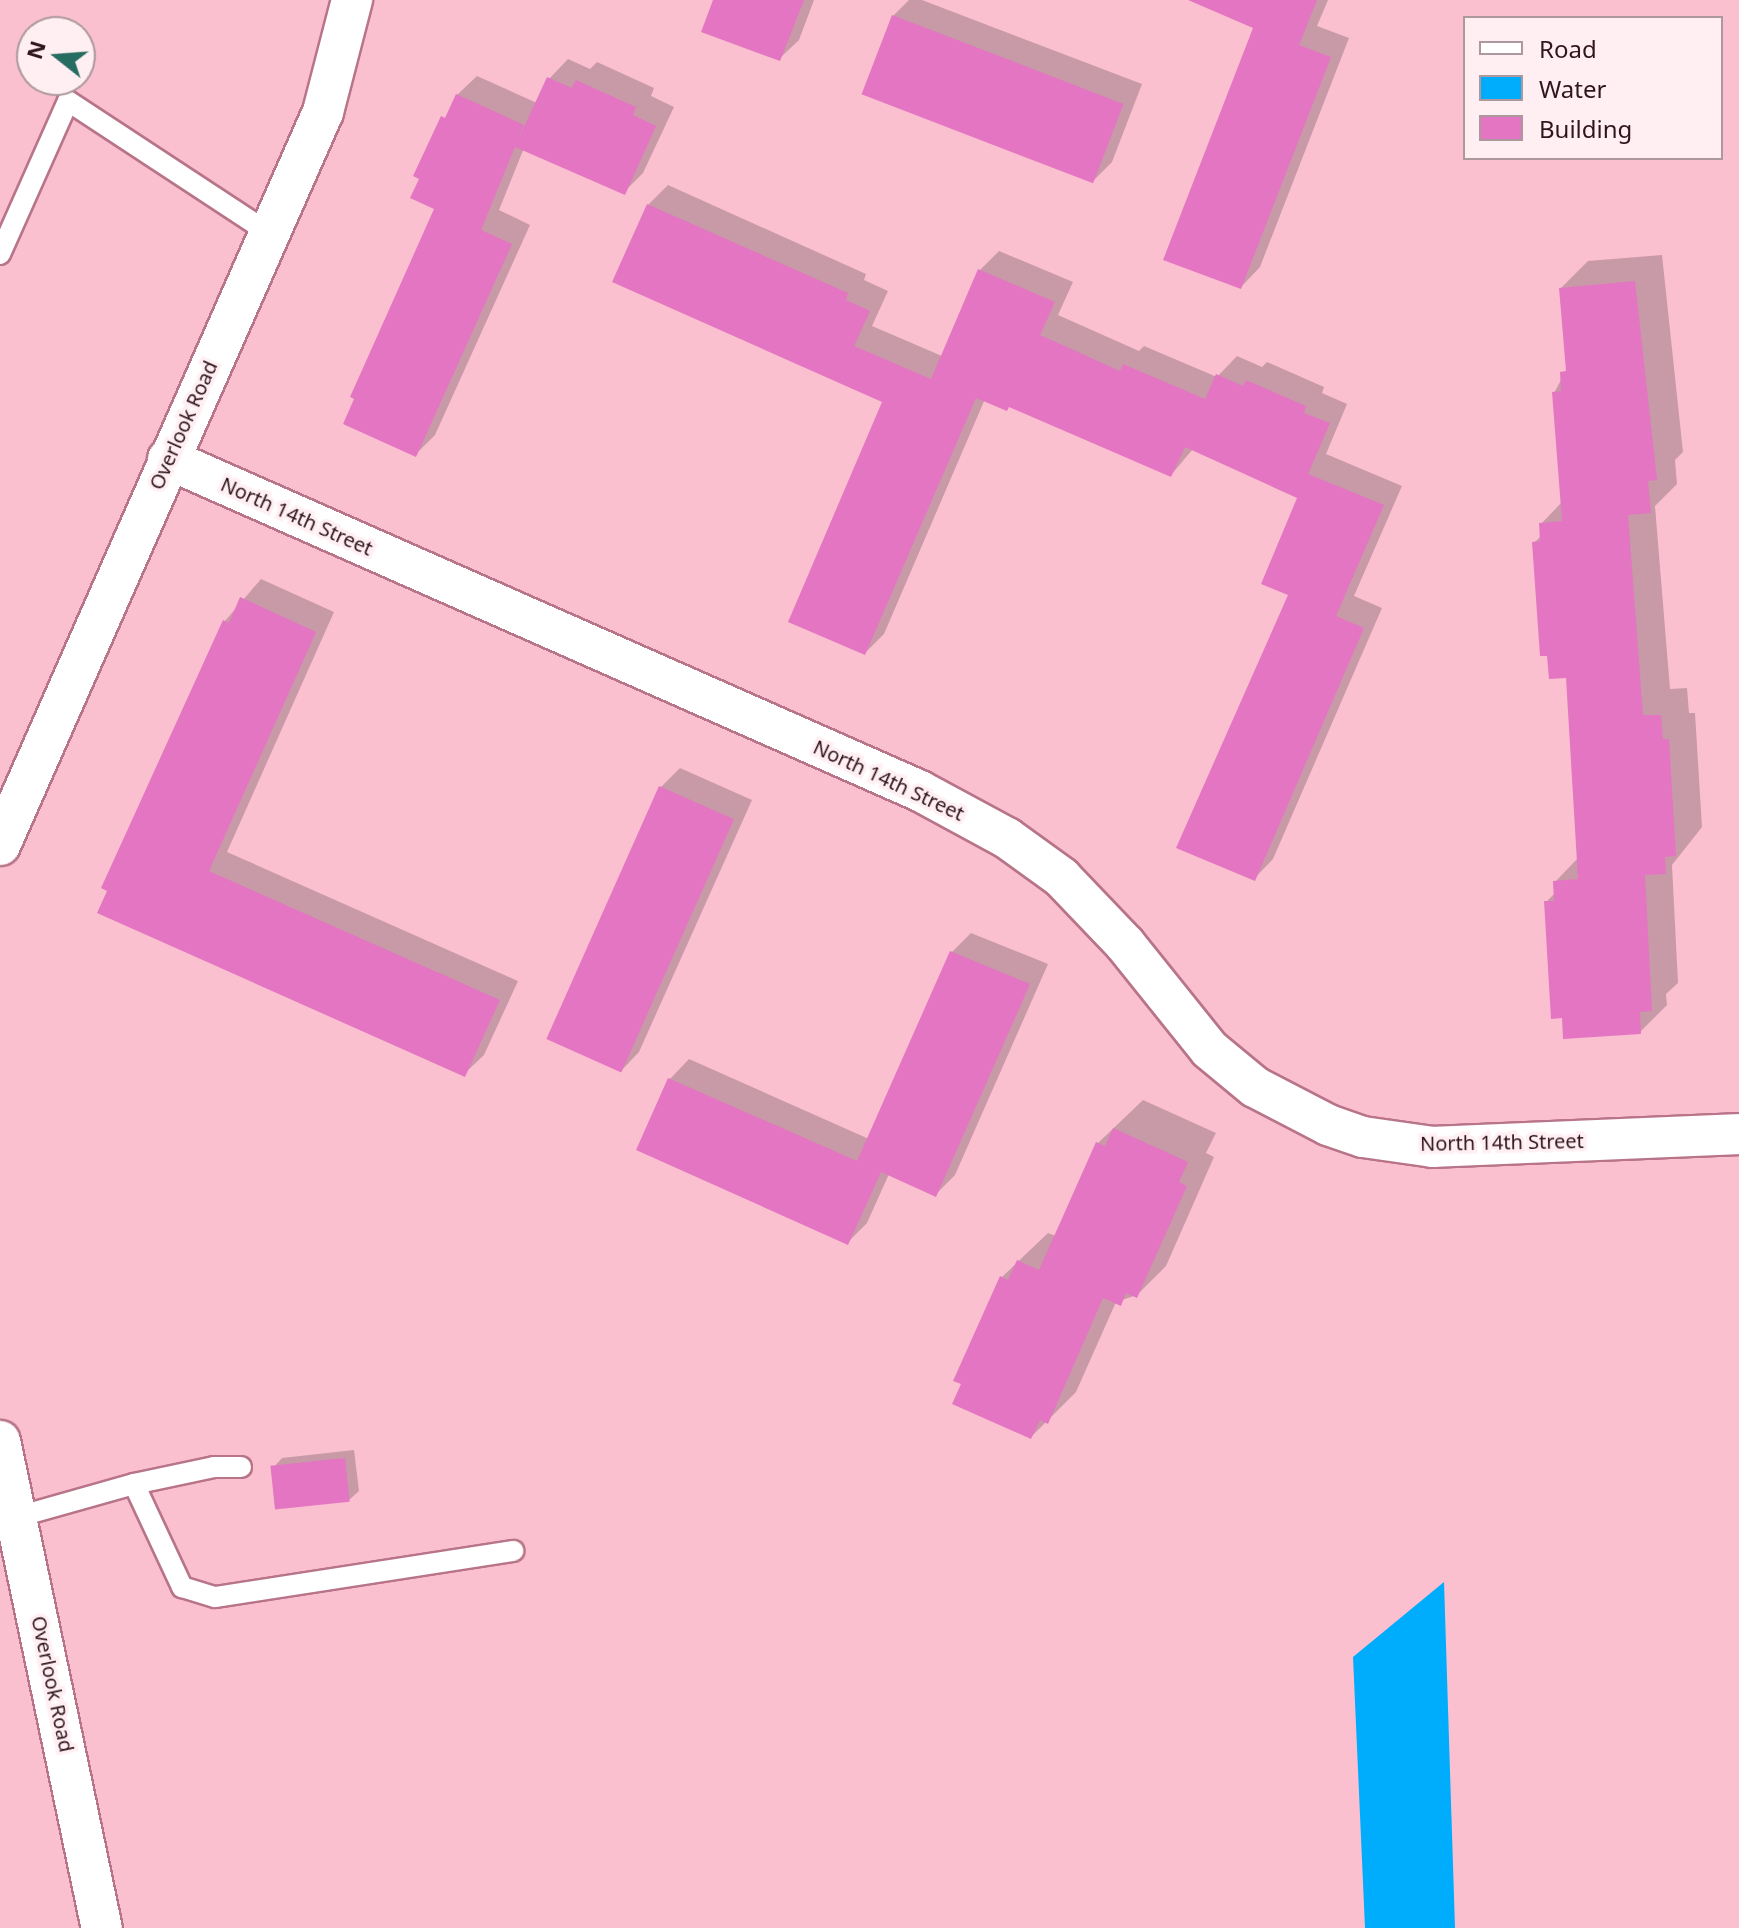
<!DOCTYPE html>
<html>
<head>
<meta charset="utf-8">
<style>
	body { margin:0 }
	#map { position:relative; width:1739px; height:1928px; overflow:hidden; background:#fbc0d0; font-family:"Noto Sans",sans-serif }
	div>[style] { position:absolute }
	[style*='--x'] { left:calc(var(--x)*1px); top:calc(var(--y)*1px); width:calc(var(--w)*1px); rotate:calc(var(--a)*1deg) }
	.water>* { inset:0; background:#00acfc }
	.shadow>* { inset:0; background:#0003 }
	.building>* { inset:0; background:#e475c2; transform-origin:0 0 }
	.roads { filter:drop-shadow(2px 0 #b87489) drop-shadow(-2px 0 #b87489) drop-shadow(0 2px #b87489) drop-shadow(0 -2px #b87489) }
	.lane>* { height:20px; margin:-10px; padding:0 10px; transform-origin:10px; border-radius:10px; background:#fff }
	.street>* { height:40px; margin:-20px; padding:0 20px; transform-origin:20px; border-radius:20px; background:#fff }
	span { translate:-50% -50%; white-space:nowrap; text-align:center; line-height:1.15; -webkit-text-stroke:7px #ffeff3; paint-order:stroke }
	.street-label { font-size:20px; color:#2f151d }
	.legend { position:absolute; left:1463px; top:16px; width:260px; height:144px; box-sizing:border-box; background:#ffeff3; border:2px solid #ac989d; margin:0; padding:10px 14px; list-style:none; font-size:24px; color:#2f151d }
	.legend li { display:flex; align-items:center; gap:16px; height:40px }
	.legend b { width:40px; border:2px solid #ac989d }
	.north { position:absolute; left:16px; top:16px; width:80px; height:80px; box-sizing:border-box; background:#ffeff3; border:2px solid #ac989d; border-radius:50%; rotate:287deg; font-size:22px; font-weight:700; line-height:32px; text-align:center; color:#2f151d }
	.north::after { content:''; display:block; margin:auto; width:28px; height:36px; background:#266c60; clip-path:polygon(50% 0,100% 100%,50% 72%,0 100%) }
</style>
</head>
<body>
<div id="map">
	<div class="water">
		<div style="clip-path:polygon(1444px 1582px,1455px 1928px,1365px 1928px,1353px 1657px)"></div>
	</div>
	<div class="shadow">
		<div style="clip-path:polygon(715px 0,814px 0,799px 40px,779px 59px)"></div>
		<div style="clip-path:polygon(909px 0,922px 0,1142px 84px,1112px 162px,1092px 182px,893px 16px)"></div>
		<div style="clip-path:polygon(1231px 0,1328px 0,1317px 26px,1349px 38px,1260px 267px,1241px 287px,1256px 27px)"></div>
		<div style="clip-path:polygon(568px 59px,590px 69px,597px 62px,654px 88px,651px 96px,674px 107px,643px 173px,624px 192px,524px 148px,499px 210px,530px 225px,435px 435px,416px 454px,436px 208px,457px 95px,477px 76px,537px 103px,549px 79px)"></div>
		<div style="clip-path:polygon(668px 185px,866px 274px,864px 280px,888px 291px,872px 326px,942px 356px,980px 270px,999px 251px,1073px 282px,1058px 315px,1139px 351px,1144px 346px,1217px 377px,1237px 356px,1262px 367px,1267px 362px,1324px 387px,1322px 393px,1347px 404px,1326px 454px,1402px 486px,1354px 596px,1382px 608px,1273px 859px,1254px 879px,1300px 497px,1193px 449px,1171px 475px,1011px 405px,985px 399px,884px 634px,865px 653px,884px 401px,648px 205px)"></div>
		<div style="clip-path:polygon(1662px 255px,1683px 452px,1675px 460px,1677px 484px,1655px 506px,1670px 689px,1687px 688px,1689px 713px,1695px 713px,1702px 827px,1672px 865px,1678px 983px,1666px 994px,1667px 1005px,1640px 1032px,1546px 902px,1555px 893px,1555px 882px,1578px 858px,1567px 675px,1534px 543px,1542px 535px,1541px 524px,1562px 502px,1554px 393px,1568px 367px,1561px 288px,1588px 261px)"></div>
		<div style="clip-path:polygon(261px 579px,334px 612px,227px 852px,518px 981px,484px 1055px,464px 1074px,99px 912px,225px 621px)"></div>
		<div style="clip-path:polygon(680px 768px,752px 800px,639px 1052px,620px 1072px,661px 787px)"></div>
		<div style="clip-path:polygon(971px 933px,1048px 964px,955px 1175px,936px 1194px,889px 1174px,867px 1223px,848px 1242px,638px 1149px,670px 1079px,689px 1059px,869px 1139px,952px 952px)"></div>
		<div style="clip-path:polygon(1143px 1100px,1216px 1133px,1206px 1153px,1214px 1157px,1166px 1266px,1137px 1295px,1116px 1302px,1076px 1392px,1031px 1437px,1002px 1277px,1048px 1233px,1056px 1236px,1098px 1143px)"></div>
		<div style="clip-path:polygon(354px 1450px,359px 1491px,349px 1500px,273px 1468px,282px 1458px)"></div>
	</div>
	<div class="building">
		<div style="clip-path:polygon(713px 0,804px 0,780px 61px,701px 32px)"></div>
		<div style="clip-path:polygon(1188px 0,1317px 0,1299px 45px,1331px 57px,1241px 289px,1163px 260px,1253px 28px)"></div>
		<div style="left:892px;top:15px;width:248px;height:85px;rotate:21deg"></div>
		<div style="clip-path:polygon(547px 77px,572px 88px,576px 80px,636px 107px,633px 115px,656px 126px,625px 195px,515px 147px,481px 230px,512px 244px,416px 457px,343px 424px,354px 399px,350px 397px,434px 209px,410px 198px,419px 179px,413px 176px,441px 116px,445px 118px,456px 94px,524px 125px,518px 140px)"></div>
		<div style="clip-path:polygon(647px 204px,848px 293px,846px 300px,870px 311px,854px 346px,931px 379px,978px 269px,1055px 302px,1040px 335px,1120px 371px,1123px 364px,1205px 399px,1216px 374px,1243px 386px,1246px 380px,1306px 406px,1304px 413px,1330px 423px,1308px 474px,1384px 505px,1336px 616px,1364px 628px,1255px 881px,1176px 848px,1288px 595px,1261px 584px,1297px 498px,1185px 447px,1171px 477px,1009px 407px,1007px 411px,976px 398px,865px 655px,788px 622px,882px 402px,612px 282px)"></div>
		<div style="clip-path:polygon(1635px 281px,1657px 480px,1648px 481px,1651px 513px,1628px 515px,1643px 715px,1661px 715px,1663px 739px,1669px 739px,1676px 856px,1665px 857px,1666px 874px,1645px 875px,1652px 1011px,1640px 1012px,1641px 1034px,1563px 1039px,1562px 1018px,1551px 1019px,1544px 901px,1554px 901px,1553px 881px,1578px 879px,1566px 678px,1549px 679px,1547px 656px,1540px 656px,1532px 542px,1540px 541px,1539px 523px,1562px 521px,1552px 392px,1561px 391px,1560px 372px,1566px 371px,1559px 288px)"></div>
		<div style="clip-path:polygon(240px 597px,316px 632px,209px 871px,500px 1000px,465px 1077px,97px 913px,107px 891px,101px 888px,223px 620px,229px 623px)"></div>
		<div style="left:659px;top:786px;width:82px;height:277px;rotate:24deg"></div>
		<div style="clip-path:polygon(950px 951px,1030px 984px,936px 1197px,881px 1172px,848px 1245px,636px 1150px,668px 1078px,857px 1161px)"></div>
		<div style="clip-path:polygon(1113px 1128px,1188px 1162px,1179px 1182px,1187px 1186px,1137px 1298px,1126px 1293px,1121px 1306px,1103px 1298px,1048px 1424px,1040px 1420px,1031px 1439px,952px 1404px,961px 1384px,953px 1381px,1000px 1276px,1008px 1280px,1017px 1260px,1039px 1270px,1096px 1142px,1105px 1146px)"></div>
		<div style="left:345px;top:1458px;width:44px;height:75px;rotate:84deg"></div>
	</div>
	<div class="roads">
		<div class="lane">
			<div style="--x:0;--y:254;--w:167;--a:-66"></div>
			<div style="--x:68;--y:101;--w:240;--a:33.3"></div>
			<div style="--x:134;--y:1484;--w:82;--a:-12"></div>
			<div style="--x:214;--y:1467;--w:27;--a:0"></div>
			<div style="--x:17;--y:1517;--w:122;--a:-15.8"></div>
			<div style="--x:134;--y:1484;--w:114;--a:65"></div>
			<div style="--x:182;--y:1587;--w:34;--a:17"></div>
			<div style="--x:215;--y:1597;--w:302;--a:-8.8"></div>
		</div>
		<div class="street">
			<div style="--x:168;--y:459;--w:822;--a:23.82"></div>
			<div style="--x:920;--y:791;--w:99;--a:28.4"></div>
			<div style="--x:1007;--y:838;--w:67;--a:35.8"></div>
			<div style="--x:1061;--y:877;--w:93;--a:46.3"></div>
			<div style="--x:1125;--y:944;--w:134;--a:51.3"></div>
			<div style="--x:1209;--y:1049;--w:60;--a:39.6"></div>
			<div style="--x:1255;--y:1087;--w:82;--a:27.5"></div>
			<div style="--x:1328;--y:1125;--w:37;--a:19"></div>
			<div style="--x:1363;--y:1137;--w:71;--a:8.1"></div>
			<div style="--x:1433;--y:1147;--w:306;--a:-2.4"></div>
			<div style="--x:0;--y:845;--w:801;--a:-66.22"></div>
			<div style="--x:323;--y:112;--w:116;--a:-75.5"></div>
			<div style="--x:0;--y:1441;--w:498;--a:78.2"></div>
		</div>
	</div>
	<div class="street-label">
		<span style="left:183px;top:425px;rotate:-66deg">Overlook Road</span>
		<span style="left:297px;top:516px;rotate:24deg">North 14th Street</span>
		<span style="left:889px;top:780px;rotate:25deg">North 14th Street</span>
		<span style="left:1502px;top:1142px;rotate:-1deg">North 14th Street</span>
		<span style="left:53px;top:1684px;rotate:78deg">Overlook Road</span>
	</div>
	<ul class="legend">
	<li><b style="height:10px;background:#fff"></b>Road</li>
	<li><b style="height:22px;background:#00acfc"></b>Water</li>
	<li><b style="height:22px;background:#e475c2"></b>Building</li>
	</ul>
	<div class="north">N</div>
</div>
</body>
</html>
